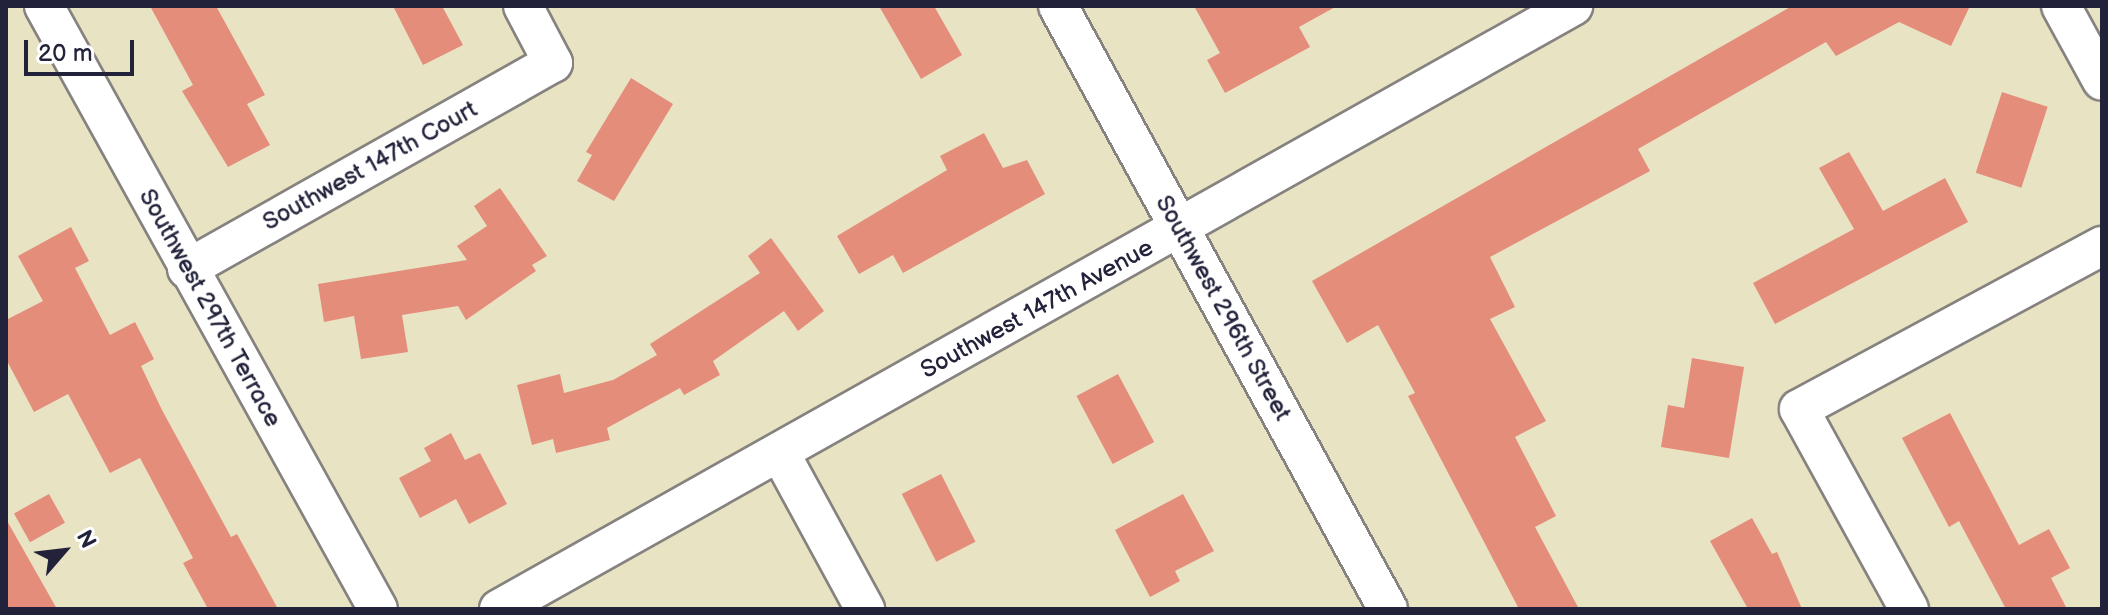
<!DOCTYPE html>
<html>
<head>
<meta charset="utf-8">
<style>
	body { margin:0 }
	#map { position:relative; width:2108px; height:615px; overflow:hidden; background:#e8e3c3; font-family:"Balsamiq Sans",sans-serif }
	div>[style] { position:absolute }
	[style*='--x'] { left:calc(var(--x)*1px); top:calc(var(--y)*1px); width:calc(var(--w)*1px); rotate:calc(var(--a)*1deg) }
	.building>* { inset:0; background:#e48d7b; transform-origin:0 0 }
	.roads { filter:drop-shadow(2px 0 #85827f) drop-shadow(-2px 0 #85827f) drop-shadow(0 2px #85827f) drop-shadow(0 -2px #85827f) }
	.minor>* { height:38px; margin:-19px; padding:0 19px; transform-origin:19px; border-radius:19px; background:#fff }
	span { translate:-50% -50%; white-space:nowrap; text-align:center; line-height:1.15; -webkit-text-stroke:6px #fff; paint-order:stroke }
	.street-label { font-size:24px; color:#22223b }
	.frame { position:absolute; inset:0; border:8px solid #22223b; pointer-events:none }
	.north { position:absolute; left:24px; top:511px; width:80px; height:80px; -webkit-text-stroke:6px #fff; paint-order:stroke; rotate:62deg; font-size:22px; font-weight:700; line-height:32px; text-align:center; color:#22223b }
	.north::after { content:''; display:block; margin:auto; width:28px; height:36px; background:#22223b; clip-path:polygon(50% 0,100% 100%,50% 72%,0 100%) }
	.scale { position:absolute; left:24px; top:40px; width:110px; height:36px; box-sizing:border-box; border:4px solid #22223b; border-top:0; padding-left:10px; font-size:24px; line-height:28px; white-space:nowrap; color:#22223b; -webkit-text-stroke:6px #fff; paint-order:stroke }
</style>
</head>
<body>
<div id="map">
	<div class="building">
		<div style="clip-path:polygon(150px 6px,216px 6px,265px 95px,247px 104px,270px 145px,228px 167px,182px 91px,193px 85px)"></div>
		<div style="clip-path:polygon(393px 6px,442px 6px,463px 45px,423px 65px)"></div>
		<div style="clip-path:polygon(879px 6px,934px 6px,962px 55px,921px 79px)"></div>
		<div style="clip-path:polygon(1194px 6px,1337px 6px,1299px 27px,1310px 47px,1225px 93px,1207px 60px,1220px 53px)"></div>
		<div style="clip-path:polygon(1792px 6px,1970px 6px,1951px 46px,1899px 22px,1836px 56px,1826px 42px,1638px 149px,1650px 171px,1490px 257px,1515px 307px,1490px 319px,1546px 421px,1515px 437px,1556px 516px,1535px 527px,1579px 609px,1519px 609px,1408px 396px,1415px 393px,1378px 325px,1347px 343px,1312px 281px)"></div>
		<div style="clip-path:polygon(631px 78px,673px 104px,614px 201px,577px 181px,592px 155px,586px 152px)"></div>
		<div style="left:2002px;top:92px;width:48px;height:85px;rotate:18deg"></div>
		<div style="clip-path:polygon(984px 133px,1003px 168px,1027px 160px,1045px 194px,903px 273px,893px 255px,859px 274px,837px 236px,947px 170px,940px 156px)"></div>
		<div style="clip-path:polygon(1849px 152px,1883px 211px,1945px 178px,1968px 222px,1775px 324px,1753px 283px,1854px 229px,1819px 168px)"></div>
		<div style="clip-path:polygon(500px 188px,547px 256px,532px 265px,536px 271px,466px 320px,458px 306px,402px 315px,408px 352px,361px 359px,354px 316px,324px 322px,318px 284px,467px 260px,457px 246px,487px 226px,474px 206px)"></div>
		<div style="clip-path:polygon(71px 227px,89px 261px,75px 268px,110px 335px,135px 322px,154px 359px,141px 366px,162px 410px,231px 537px,237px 534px,278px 609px,208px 609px,183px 563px,193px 558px,140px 458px,110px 473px,68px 394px,34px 412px,6px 359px,6px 320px,43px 301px,18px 256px)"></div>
		<div style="clip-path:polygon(771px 238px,824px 311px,798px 331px,784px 311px,713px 361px,720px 375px,684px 395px,680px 388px,607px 428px,610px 440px,556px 453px,553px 439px,532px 445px,517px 385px,560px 374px,564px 393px,613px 380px,657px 355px,650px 344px,760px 273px,748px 256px)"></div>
		<div style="clip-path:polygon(1692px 358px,1744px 367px,1729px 458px,1661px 447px,1668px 405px,1684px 408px)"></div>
		<div style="left:1118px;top:374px;width:77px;height:47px;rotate:62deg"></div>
		<div style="clip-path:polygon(1950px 413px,2019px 545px,2049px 529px,2070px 568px,2051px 578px,2067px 609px,2006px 609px,1959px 521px,1949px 527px,1902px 438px)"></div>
		<div style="clip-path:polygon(451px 433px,465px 460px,480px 453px,507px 504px,469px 524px,456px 499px,420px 518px,399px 478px,431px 461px,424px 448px)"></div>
		<div style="left:941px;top:474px;width:76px;height:44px;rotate:63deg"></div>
		<div style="left:49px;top:494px;width:33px;height:40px;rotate:61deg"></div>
		<div style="clip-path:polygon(1183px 494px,1214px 551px,1175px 571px,1180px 581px,1150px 597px,1115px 530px)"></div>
		<div style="clip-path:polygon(1752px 518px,1772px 554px,1777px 552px,1802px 609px,1748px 609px,1710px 541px)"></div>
		<div style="clip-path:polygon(6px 519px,57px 609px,6px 609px)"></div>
	</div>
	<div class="roads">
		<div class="minor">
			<div style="--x:44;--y:6;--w:689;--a:61.02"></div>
			<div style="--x:1058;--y:6;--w:687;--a:61.31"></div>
			<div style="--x:2061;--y:6;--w:85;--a:61.3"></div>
			<div style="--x:187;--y:269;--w:420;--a:-29.4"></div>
			<div style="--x:553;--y:63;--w:64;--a:-117.8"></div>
			<div style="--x:780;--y:453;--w:178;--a:61.4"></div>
			<div style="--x:499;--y:609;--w:1232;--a:-29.31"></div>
			<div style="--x:1909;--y:609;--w:228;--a:-118.8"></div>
			<div style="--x:1799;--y:409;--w:344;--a:-28.3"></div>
		</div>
	</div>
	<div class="street-label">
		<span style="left:370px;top:166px;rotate:-29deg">Southwest 147th Court</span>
		<span style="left:210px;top:308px;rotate:61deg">Southwest 297th Terrace</span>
		<span style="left:1223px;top:308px;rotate:61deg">Southwest 296th Street</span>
		<span style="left:1037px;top:309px;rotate:-29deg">Southwest 147th Avenue</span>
	</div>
	<div class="frame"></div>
	<div class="north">N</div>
	<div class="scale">20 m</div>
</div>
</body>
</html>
